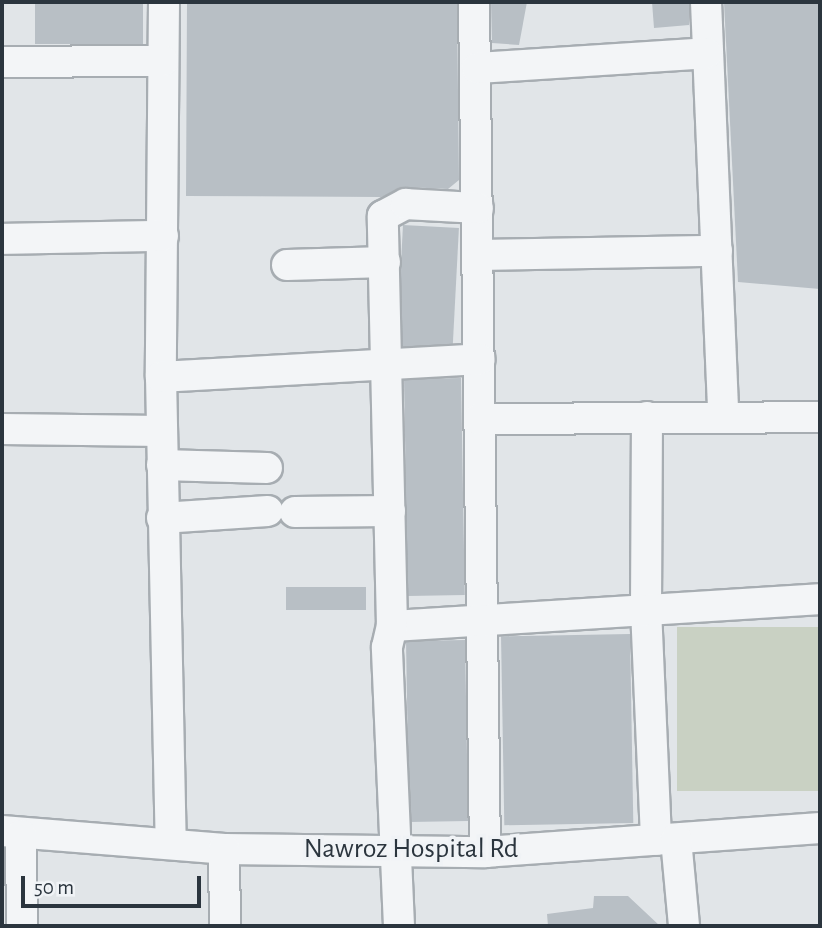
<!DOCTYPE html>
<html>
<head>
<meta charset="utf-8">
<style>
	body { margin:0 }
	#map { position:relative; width:822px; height:928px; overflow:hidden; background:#e1e5e8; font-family:"Alegreya Sans",sans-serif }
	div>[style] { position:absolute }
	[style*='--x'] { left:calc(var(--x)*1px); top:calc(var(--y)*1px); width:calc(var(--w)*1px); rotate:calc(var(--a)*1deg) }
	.green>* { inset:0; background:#c9d1c3; transform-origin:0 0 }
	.building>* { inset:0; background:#b8bfc5; transform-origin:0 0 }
	.roads { filter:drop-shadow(2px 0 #a7adb2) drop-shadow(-2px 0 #a7adb2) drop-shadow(0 2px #a7adb2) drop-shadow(0 -2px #a7adb2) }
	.minor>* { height:30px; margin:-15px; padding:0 15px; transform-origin:15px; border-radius:15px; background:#f3f5f7 }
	span { translate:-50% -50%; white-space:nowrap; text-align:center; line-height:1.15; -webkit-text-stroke:7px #f0f3f6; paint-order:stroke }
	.street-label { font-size:28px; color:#2b353e }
	.frame { position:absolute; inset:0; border:4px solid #2b353e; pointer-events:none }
	.scale { position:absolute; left:21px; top:876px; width:180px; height:32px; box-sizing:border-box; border:4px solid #2b353e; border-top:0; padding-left:9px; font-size:21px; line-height:24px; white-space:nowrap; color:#2b353e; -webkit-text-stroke:5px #f0f3f6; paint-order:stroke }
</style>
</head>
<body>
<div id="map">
	<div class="green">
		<div style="left:820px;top:627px;width:164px;height:143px;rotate:90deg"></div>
	</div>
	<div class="building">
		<div style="left:35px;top:2px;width:108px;height:42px"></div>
		<div style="clip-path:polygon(187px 2px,457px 2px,459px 180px,448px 189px,406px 187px,381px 197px,186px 196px)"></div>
		<div style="clip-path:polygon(491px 2px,527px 2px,519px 45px,492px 43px)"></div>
		<div style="clip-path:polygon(652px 2px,689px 2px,689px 25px,654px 28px)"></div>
		<div style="clip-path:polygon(724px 2px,820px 2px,820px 289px,738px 282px)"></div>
		<div style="left:403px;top:225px;width:56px;height:121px;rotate:3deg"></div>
		<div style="left:461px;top:378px;width:217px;height:57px;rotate:89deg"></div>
		<div style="left:366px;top:587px;width:23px;height:80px;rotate:90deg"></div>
		<div style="left:630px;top:634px;width:189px;height:129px;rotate:89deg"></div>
		<div style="left:465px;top:640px;width:181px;height:59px;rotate:89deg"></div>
		<div style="clip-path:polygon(594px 896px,628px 896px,660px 926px,548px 926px,547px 914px,593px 908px)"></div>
	</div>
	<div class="roads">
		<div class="minor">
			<div style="--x:164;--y:2;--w:375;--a:90.5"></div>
			<div style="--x:161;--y:377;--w:464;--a:88.8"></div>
			<div style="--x:474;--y:2;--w:850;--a:89.26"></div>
			<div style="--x:706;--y:2;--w:414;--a:87.6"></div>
			<div style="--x:2;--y:62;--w:161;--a:-0.4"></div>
			<div style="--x:477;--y:68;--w:230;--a:-3.7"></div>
			<div style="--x:2;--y:239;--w:161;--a:-1.1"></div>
			<div style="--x:479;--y:255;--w:238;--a:-1"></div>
			<div style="--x:287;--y:265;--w:98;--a:-1.8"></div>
			<div style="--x:161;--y:377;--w:319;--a:-3.2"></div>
			<div style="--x:647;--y:417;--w:192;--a:90.3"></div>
			<div style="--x:646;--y:609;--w:231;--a:87.5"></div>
			<div style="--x:479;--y:419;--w:341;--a:-0.3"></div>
			<div style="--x:2;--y:429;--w:160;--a:0.7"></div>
			<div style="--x:162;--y:465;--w:105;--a:1.6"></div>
			<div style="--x:295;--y:512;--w:95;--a:-0.6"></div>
			<div style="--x:162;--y:518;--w:106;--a:-3.8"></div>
			<div style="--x:392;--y:626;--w:429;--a:-3.6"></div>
			<div style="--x:2;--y:831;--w:223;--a:4.6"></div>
			<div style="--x:224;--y:849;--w:261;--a:0.7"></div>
			<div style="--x:485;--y:852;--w:336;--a:-4.1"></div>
			<div style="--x:21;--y:835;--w:91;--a:89.4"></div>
			<div style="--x:676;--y:839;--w:87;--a:84.7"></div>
			<div style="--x:224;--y:849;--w:77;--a:89.3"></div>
			<div style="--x:399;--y:926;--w:279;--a:-92.5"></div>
			<div style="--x:387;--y:647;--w:22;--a:-77"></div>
			<div style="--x:392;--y:626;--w:410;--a:-91.3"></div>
			<div style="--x:383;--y:216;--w:26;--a:-28"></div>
			<div style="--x:406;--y:204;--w:72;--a:3.2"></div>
		</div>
	</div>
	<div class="street-label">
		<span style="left:411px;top:849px">Nawroz Hospital Rd</span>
	</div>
	<div class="frame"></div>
	<div class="scale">50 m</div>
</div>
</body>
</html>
